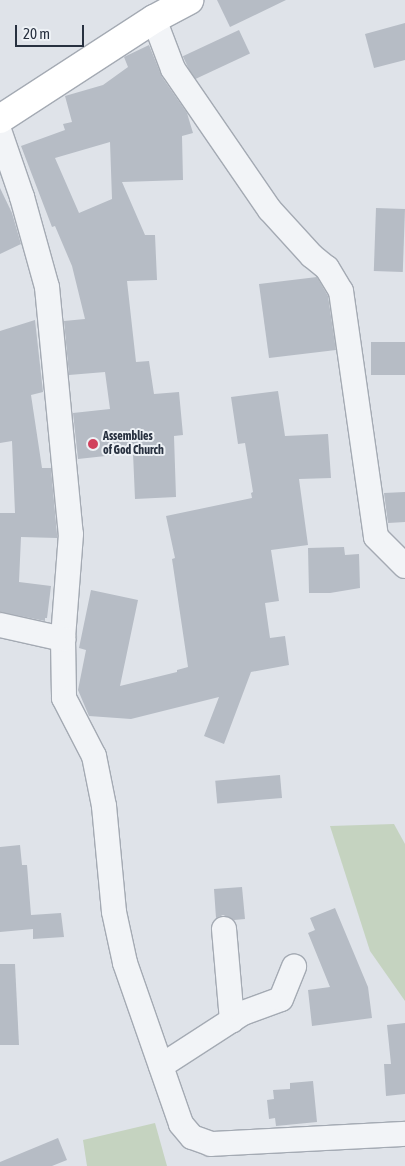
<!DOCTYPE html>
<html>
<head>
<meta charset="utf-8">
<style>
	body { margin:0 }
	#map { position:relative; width:405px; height:1166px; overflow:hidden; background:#dfe3e9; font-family:"Asap Condensed",sans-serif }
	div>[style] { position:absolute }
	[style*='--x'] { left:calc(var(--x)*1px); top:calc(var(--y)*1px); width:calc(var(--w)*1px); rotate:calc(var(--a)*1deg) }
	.green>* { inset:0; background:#c5d3c0 }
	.building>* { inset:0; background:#b6bcc5; transform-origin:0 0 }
	.roads { filter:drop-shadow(1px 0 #a4aab3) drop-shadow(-1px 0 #a4aab3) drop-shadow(0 1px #a4aab3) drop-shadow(0 -1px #a4aab3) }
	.street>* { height:24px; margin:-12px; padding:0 12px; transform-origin:12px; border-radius:12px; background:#f2f4f7 }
	.primary>* { height:28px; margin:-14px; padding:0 14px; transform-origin:14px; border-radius:14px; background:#fff }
	.dots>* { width:14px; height:14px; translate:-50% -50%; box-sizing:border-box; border:2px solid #eef2f6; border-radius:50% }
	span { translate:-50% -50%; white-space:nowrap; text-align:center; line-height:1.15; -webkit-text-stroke:4px #eef2f6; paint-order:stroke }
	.poi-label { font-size:12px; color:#283140; font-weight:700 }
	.left { translate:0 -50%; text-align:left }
	.scale { position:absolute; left:15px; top:25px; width:69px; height:22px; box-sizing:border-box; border:2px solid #283140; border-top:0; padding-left:6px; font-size:15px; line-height:18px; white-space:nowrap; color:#283140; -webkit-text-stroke:4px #eef2f6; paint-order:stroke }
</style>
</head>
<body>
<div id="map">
	<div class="green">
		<div style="clip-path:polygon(394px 824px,405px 844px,405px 1001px,370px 951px,330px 826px)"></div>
		<div style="clip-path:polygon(155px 1123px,167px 1166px,87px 1166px,83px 1140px)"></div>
	</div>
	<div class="building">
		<div style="clip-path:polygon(217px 0,286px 0,230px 27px)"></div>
		<div style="clip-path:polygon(405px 23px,405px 60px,374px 68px,365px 34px)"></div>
		<div style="left:239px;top:30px;width:26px;height:62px;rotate:65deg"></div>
		<div style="clip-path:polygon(evenodd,149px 45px,162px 77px,187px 113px,193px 133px,182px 136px,183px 180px,122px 182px,145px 235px,155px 235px,157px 280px,127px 281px,136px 362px,149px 361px,154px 394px,179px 392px,183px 435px,174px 436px,176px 497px,135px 499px,133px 453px,78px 459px,73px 413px,110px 409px,105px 372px,69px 375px,64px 321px,85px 319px,72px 266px,55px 226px,52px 227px,21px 146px,65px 130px,63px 124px,72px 122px,65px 96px,103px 85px,128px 67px,124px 57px,149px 45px,110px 142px,112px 199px,79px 213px,55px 158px,110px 142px)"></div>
		<div style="clip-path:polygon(0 188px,12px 213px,21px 244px,0 254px)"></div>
		<div style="left:376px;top:208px;width:29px;height:63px;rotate:2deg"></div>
		<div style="clip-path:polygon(317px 277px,328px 296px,336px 350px,269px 358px,259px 284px)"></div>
		<div style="clip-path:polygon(35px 320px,43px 392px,31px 395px,42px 468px,51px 468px,57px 534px,57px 538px,21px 537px,19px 582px,51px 586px,47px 618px,45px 618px,45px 621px,0 612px,0 513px,15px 513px,12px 441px,0 443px,0 331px)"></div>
		<div style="left:405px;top:342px;width:33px;height:34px;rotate:90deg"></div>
		<div style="clip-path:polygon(278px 391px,285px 436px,328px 434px,331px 478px,299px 479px,308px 545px,271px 550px,279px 601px,265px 603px,270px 638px,285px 636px,289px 665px,251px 672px,224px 744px,204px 736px,219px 697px,131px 719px,89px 716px,78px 690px,86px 650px,79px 648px,91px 590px,138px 600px,120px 686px,177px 672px,177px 670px,188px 667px,172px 559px,175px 558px,166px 516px,252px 498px,251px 493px,253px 492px,245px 443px,238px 444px,231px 397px)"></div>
		<div style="clip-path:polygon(405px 492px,405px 522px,388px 523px,384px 493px)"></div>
		<div style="clip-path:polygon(344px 547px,345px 555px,359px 554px,360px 588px,330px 593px,309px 593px,308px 548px)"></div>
		<div style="left:280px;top:775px;width:23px;height:65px;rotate:85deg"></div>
		<div style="clip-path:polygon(20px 845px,22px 865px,27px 865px,31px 915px,61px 913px,64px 937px,33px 939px,33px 929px,0 932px,0 847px)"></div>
		<div style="clip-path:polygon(242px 887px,245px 919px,234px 920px,223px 915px,216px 918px,214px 889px)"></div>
		<div style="clip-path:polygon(335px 908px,368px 987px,372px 1018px,312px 1026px,308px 990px,330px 987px,308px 933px,315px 930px,310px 918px)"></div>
		<div style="clip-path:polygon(0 964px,15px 964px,19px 1045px,0 1045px)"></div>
		<div style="clip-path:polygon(405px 1023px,405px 1094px,386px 1096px,384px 1064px,391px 1064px,387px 1025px)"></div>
		<div style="clip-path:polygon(313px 1081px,317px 1122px,276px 1126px,275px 1118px,269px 1119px,267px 1100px,274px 1099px,273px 1090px,290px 1089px,290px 1083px)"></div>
		<div style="clip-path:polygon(58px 1138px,67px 1160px,52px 1166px,0 1166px,0 1162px)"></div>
	</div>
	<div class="roads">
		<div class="street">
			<div style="--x:154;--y:19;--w:53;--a:69.2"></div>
			<div style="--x:173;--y:69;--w:171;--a:55.5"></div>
			<div style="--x:270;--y:210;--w:62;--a:47.6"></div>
			<div style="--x:312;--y:256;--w:19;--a:39"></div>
			<div style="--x:327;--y:268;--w:27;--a:59"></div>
			<div style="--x:341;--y:291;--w:248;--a:81.9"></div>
			<div style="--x:376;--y:537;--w:41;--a:45"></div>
			<div style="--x:0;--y:133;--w:68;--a:71"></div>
			<div style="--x:22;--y:197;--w:93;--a:74.5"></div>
			<div style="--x:47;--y:287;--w:248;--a:84.5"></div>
			<div style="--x:71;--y:534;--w:105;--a:94.4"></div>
			<div style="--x:63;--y:639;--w:59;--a:89"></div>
			<div style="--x:64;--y:698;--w:65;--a:62.7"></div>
			<div style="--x:94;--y:756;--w:51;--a:78.7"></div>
			<div style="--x:104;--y:806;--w:106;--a:84.6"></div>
			<div style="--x:114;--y:912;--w:52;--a:77.8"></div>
			<div style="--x:125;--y:963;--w:170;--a:70.8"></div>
			<div style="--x:181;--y:1124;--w:17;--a:50"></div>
			<div style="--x:192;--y:1137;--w:20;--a:20"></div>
			<div style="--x:211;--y:1144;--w:194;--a:-3"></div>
			<div style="--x:0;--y:625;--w:65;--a:12.5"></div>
			<div style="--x:224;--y:929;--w:92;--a:85"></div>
			<div style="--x:161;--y:1066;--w:98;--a:-32.9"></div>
			<div style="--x:243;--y:1013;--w:40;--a:-20.2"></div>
			<div style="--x:281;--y:999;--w:35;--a:-68"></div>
		</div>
		<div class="primary">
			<div style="--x:0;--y:119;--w:184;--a:-33"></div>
			<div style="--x:154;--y:19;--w:40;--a:-28"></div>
		</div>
	</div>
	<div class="dots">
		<div style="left:93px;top:444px;background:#d1415d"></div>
	</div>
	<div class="poi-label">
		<span class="left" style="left:103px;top:444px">Assemblies<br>of God Church</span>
	</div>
	<div class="scale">20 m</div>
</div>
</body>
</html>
